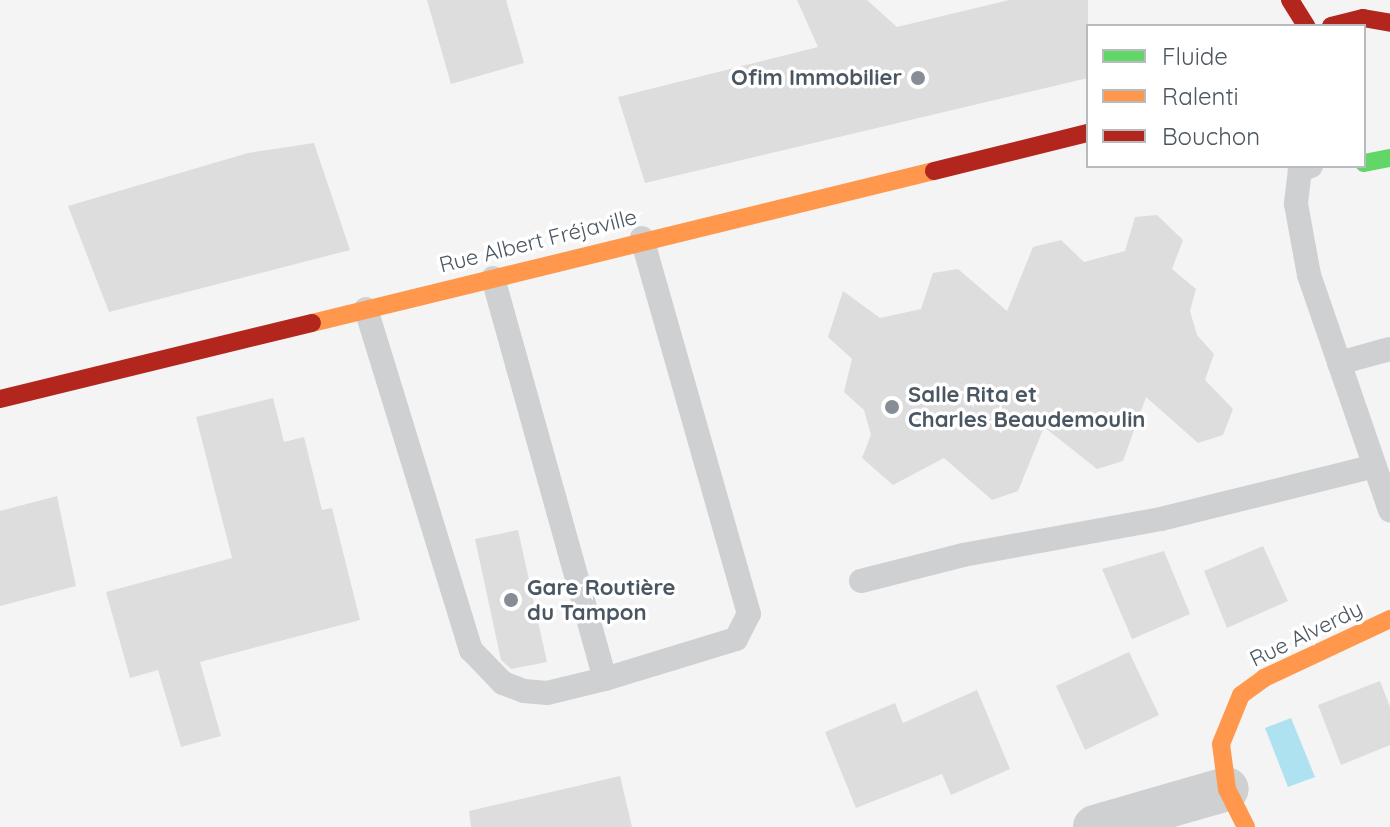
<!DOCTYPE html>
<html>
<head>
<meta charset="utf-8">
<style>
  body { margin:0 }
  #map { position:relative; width:1390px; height:827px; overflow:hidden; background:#f4f4f4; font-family:Quicksand,sans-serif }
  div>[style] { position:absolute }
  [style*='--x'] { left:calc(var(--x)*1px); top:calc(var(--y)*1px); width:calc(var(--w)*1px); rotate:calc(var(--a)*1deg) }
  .water>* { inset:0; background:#aee2f0 }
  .building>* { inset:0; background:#ddddde }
  .lane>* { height:24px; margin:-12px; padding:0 12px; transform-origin:12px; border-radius:12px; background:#ced0d2 }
  .street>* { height:44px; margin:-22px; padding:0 22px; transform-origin:22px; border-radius:22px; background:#ced0d2 }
  .fast>* { height:18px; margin:-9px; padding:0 9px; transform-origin:9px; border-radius:9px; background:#63d668 }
  .slow>* { height:18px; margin:-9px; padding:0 9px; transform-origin:9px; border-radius:9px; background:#ff974d }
  .jam>* { height:18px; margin:-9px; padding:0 9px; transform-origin:9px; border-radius:9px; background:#b3261e }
  .dots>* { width:22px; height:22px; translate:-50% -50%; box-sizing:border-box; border:4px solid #fff; border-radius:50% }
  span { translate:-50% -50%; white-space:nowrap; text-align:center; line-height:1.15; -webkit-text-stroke:7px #fff; paint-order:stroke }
  .poi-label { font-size:22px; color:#4a5661; font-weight:700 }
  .right { translate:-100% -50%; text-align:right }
  .left { translate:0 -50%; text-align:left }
  .street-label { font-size:22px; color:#4a5661 }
  .legend { position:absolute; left:1086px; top:24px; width:280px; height:144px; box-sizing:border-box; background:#fff; border:2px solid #b7bbc0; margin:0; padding:10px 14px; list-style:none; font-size:24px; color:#4a5661 }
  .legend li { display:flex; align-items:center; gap:16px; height:40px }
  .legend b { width:40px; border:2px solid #b7bbc0 }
</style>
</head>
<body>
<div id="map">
  <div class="water">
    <i style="clip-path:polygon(1291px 718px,1315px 777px,1288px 787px,1265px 728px)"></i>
  </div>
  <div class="building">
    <i style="clip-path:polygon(427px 0,506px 0,524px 63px,451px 84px)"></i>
    <i style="clip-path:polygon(797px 0,867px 0,897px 27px,1009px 0,1088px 0,1088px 78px,645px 183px,618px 97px,818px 47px)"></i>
    <i style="clip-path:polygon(314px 143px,350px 250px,109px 312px,68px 206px,248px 153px)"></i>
    <i style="clip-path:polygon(1157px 215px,1183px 240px,1172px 269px,1196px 289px,1190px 311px,1197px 335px,1214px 354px,1205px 380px,1233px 409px,1223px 435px,1198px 443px,1146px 397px,1123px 461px,1097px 469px,1044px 427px,1018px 491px,992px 500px,944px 458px,893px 485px,862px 458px,871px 435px,864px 410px,844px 392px,852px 359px,828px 337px,843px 291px,880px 318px,921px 309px,933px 273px,958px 269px,1007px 311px,1033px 247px,1061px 240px,1084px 262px,1125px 251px,1135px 217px)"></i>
    <i style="clip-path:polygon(273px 398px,284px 442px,304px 437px,322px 510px,332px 508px,360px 620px,200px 662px,221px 736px,181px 747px,158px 670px,130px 678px,106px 592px,232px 558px,196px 417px)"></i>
    <i style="clip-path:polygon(57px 496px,76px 586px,0 606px,0 511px)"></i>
    <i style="clip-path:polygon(518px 530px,547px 662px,511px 669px,501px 660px,475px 539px)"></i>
    <i style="clip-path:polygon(1263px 546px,1288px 601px,1227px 628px,1204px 571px)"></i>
    <i style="clip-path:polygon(1164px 551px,1190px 614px,1132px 639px,1102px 569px)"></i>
    <i style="clip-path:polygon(1129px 652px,1159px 715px,1085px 750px,1056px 686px)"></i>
    <i style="clip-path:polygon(1380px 681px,1390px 707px,1390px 745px,1341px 765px,1318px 705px)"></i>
    <i style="clip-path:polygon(977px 690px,1010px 769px,951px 795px,942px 774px,856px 808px,825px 732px,895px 703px,903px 723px)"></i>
    <i style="clip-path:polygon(620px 776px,632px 827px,471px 827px,469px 811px)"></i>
  </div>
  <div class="lane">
    <i style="--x:1311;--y:166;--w:12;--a:160"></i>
    <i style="--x:1300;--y:170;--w:34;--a:97"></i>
    <i style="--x:1296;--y:204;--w:72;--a:79.6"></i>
    <i style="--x:1309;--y:275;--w:249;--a:71"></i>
    <i style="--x:493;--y:278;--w:416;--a:74.4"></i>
    <i style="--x:366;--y:309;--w:357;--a:72.9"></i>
    <i style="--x:471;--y:650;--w:46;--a:45.9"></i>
    <i style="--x:503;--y:683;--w:22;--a:21"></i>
    <i style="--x:524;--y:691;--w:23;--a:5"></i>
    <i style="--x:547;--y:693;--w:60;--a:-13.6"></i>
    <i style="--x:605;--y:679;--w:137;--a:-17"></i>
    <i style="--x:736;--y:639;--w:28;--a:-63"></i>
    <i style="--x:749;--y:614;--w:391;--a:-105.9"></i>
    <i style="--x:1339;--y:363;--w:53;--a:-15.4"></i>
    <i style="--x:861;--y:581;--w:105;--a:-14.3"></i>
    <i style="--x:963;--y:555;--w:201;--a:-10.3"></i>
    <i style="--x:1161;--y:519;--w:220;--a:-13.9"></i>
  </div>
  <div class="street">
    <i style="--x:1095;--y:827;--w:137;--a:-16.1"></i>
  </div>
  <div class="fast">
    <i style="--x:1364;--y:163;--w:26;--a:-11"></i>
  </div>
  <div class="slow">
    <i style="--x:312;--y:323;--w:640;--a:-13.73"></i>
    <i style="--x:1246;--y:827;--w:42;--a:-116.6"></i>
    <i style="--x:1227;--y:789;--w:45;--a:-97.6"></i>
    <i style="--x:1221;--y:744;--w:53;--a:-67.8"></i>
    <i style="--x:1241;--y:695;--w:29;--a:-36"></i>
    <i style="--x:1264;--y:678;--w:139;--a:-25.1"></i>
  </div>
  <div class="jam">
    <i style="--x:1290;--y:0;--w:31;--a:58"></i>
    <i style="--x:1331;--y:26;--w:33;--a:-14"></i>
    <i style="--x:1363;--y:18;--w:27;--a:10"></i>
    <i style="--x:934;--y:171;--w:159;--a:-13.9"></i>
    <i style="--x:0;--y:399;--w:321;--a:-13.7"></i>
  </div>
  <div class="dots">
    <i style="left:918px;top:78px;background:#868d94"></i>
    <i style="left:892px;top:407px;background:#868d94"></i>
    <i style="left:511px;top:600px;background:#868d94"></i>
  </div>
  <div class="poi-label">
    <span class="right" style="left:902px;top:78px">Ofim Immobilier</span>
    <span class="left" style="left:908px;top:407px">Salle Rita et<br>Charles Beaudemoulin</span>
    <span class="left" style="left:527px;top:600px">Gare Routière<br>du Tampon</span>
  </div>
  <div class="street-label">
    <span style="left:538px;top:241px;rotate:-14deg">Rue Albert Fréjaville</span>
    <span style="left:1306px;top:634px;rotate:-26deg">Rue Alverdy</span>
  </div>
  <ul class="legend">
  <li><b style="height:10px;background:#63d668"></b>Fluide</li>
  <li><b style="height:10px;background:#ff974d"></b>Ralenti</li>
  <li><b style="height:10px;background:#b3261e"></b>Bouchon</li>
  </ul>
</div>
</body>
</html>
